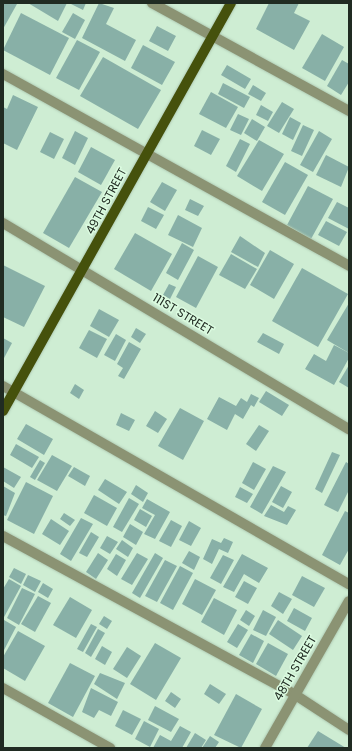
<!DOCTYPE html>
<html>
<head>
<meta charset="utf-8">
<style>
  body { margin:0 }
  #map { position:relative; width:352px; height:751px; overflow:hidden; background:#ceedd3; font-family:Poppins,sans-serif }
  div>[style] { position:absolute }
  [style*='--x'] { left:calc(var(--x)*1px); top:calc(var(--y)*1px); width:calc(var(--w)*1px); rotate:calc(var(--a)*1deg) }
  .building>* { inset:0; background:#88b0a7 }
  .roads { filter:drop-shadow(0 0 1px #afcab3) drop-shadow(0 0 1px #afcab3) }
  .minor>* { height:10px; margin:-5px; padding:0 5px; transform-origin:5px; border-radius:5px; background:#8b9373 }
  .major>* { height:10px; margin:-5px; padding:0 5px; transform-origin:5px; border-radius:5px; background:#45510c }
  span { translate:-50% -50%; white-space:nowrap; text-align:center; line-height:1.15; -webkit-text-stroke:3px #dbfbe0; paint-order:stroke }
  .street-label { font-size:12px; color:#202b22 }
  .frame { position:absolute; inset:0; border:4px solid #202b22; pointer-events:none }
</style>
</head>
<body>
<div id="map">
  <div class="building">
    <i style="clip-path:polygon(3px 3px,17px 4px,3px 29px)"></i>
    <i style="clip-path:polygon(28px 3px,67px 3px,58px 21px)"></i>
    <i style="clip-path:polygon(69px 3px,86px 3px,83px 10px)"></i>
    <i style="clip-path:polygon(99px 3px,114px 8px,106px 24px,136px 40px,125px 61px,82px 38px)"></i>
    <i style="clip-path:polygon(269px 3px,299px 3px,294px 13px,310px 21px,294px 50px,256px 29px)"></i>
    <i style="clip-path:polygon(21px 13px,69px 38px,50px 75px,3px 50px)"></i>
    <i style="clip-path:polygon(73px 13px,85px 20px,75px 39px,62px 32px)"></i>
    <i style="clip-path:polygon(157px 26px,176px 36px,168px 51px,149px 41px)"></i>
    <i style="clip-path:polygon(322px 34px,344px 47px,325px 81px,302px 68px)"></i>
    <i style="clip-path:polygon(77px 40px,100px 52px,79px 90px,56px 78px)"></i>
    <i style="clip-path:polygon(143px 45px,175px 62px,162px 85px,131px 68px)"></i>
    <i style="clip-path:polygon(103px 57px,161px 90px,138px 129px,80px 96px)"></i>
    <i style="clip-path:polygon(342px 60px,349px 64px,349px 82px,341px 95px,327px 86px)"></i>
    <i style="clip-path:polygon(227px 65px,251px 79px,245px 89px,221px 75px)"></i>
    <i style="clip-path:polygon(223px 83px,250px 97px,244px 108px,218px 94px)"></i>
    <i style="clip-path:polygon(253px 85px,266px 93px,261px 101px,248px 94px)"></i>
    <i style="clip-path:polygon(211px 92px,238px 107px,226px 128px,199px 114px)"></i>
    <i style="clip-path:polygon(13px 95px,38px 107px,17px 150px,3px 143px,3px 107px,7px 109px)"></i>
    <i style="clip-path:polygon(282px 102px,294px 109px,279px 133px,267px 126px)"></i>
    <i style="clip-path:polygon(261px 105px,273px 112px,268px 121px,256px 115px)"></i>
    <i style="clip-path:polygon(238px 114px,249px 119px,241px 135px,230px 130px)"></i>
    <i style="clip-path:polygon(290px 117px,301px 123px,293px 140px,282px 134px)"></i>
    <i style="clip-path:polygon(252px 119px,265px 127px,257px 141px,244px 133px)"></i>
    <i style="clip-path:polygon(303px 125px,314px 130px,302px 156px,291px 151px)"></i>
    <i style="clip-path:polygon(202px 130px,220px 139px,211px 155px,194px 146px)"></i>
    <i style="clip-path:polygon(75px 131px,88px 138px,75px 165px,62px 158px)"></i>
    <i style="clip-path:polygon(319px 131px,332px 139px,313px 172px,300px 165px)"></i>
    <i style="clip-path:polygon(50px 132px,64px 139px,54px 159px,40px 152px)"></i>
    <i style="clip-path:polygon(240px 139px,250px 144px,236px 172px,226px 166px)"></i>
    <i style="clip-path:polygon(259px 140px,284px 154px,262px 191px,237px 176px)"></i>
    <i style="clip-path:polygon(91px 147px,115px 160px,101px 185px,78px 172px)"></i>
    <i style="clip-path:polygon(326px 155px,349px 167px,341px 187px,316px 175px)"></i>
    <i style="clip-path:polygon(285px 162px,308px 175px,285px 215px,262px 202px)"></i>
    <i style="clip-path:polygon(75px 177px,102px 192px,69px 248px,43px 233px)"></i>
    <i style="clip-path:polygon(162px 182px,177px 190px,165px 211px,150px 202px)"></i>
    <i style="clip-path:polygon(308px 186px,333px 199px,311px 239px,287px 225px)"></i>
    <i style="clip-path:polygon(190px 199px,204px 206px,198px 216px,185px 210px)"></i>
    <i style="clip-path:polygon(337px 202px,349px 208px,349px 229px,328px 218px)"></i>
    <i style="clip-path:polygon(148px 207px,164px 215px,156px 229px,141px 221px)"></i>
    <i style="clip-path:polygon(178px 215px,202px 228px,193px 247px,168px 235px)"></i>
    <i style="clip-path:polygon(326px 221px,347px 232px,339px 246px,318px 235px)"></i>
    <i style="clip-path:polygon(135px 233px,172px 254px,151px 291px,114px 269px)"></i>
    <i style="clip-path:polygon(240px 236px,265px 253px,258px 267px,231px 252px)"></i>
    <i style="clip-path:polygon(182px 243px,194px 250px,178px 280px,166px 273px)"></i>
    <i style="clip-path:polygon(270px 250px,294px 264px,274px 299px,250px 285px)"></i>
    <i style="clip-path:polygon(231px 254px,257px 269px,245px 289px,219px 275px)"></i>
    <i style="clip-path:polygon(198px 256px,218px 267px,196px 308px,176px 297px)"></i>
    <i style="clip-path:polygon(3px 265px,45px 286px,24px 327px,3px 317px)"></i>
    <i style="clip-path:polygon(302px 268px,348px 294px,318px 347px,272px 321px)"></i>
    <i style="clip-path:polygon(169px 284px,176px 287px,170px 299px,163px 295px)"></i>
    <i style="clip-path:polygon(349px 303px,349px 353px,327px 340px)"></i>
    <i style="clip-path:polygon(99px 309px,119px 320px,109px 337px,90px 326px)"></i>
    <i style="clip-path:polygon(136px 328px,146px 334px,140px 343px,131px 337px)"></i>
    <i style="clip-path:polygon(89px 330px,107px 339px,97px 358px,79px 348px)"></i>
    <i style="clip-path:polygon(263px 333px,284px 344px,279px 354px,257px 342px)"></i>
    <i style="clip-path:polygon(116px 334px,126px 340px,115px 361px,104px 355px)"></i>
    <i style="clip-path:polygon(3px 338px,12px 343px,3px 360px)"></i>
    <i style="clip-path:polygon(129px 342px,141px 349px,124px 379px,118px 376px,123px 368px,117px 364px)"></i>
    <i style="clip-path:polygon(334px 345px,349px 353px,349px 358px,334px 385px,305px 369px,314px 354px,326px 361px)"></i>
    <i style="clip-path:polygon(349px 365px,349px 388px,339px 382px)"></i>
    <i style="clip-path:polygon(75px 384px,84px 390px,79px 399px,70px 393px)"></i>
    <i style="clip-path:polygon(266px 391px,289px 405px,282px 416px,259px 402px)"></i>
    <i style="clip-path:polygon(251px 394px,259px 398px,254px 407px,251px 405px,243px 419px,235px 414px,227px 430px,207px 419px,219px 397px,236px 406px,241px 398px,247px 402px)"></i>
    <i style="clip-path:polygon(180px 408px,204px 421px,183px 460px,158px 446px)"></i>
    <i style="clip-path:polygon(155px 411px,167px 419px,158px 433px,146px 426px)"></i>
    <i style="clip-path:polygon(121px 413px,135px 420px,129px 431px,116px 425px)"></i>
    <i style="clip-path:polygon(26px 424px,53px 439px,44px 455px,17px 439px)"></i>
    <i style="clip-path:polygon(259px 425px,269px 431px,256px 451px,246px 444px)"></i>
    <i style="clip-path:polygon(16px 444px,39px 457px,32px 468px,10px 455px)"></i>
    <i style="clip-path:polygon(332px 452px,340px 455px,322px 493px,315px 489px)"></i>
    <i style="clip-path:polygon(52px 455px,72px 466px,57px 491px,37px 480px)"></i>
    <i style="clip-path:polygon(40px 460px,45px 463px,35px 480px,30px 477px)"></i>
    <i style="clip-path:polygon(253px 462px,266px 469px,254px 490px,242px 483px)"></i>
    <i style="clip-path:polygon(346px 462px,349px 464px,349px 490px,338px 512px,324px 505px)"></i>
    <i style="clip-path:polygon(273px 466px,286px 472px,262px 514px,250px 507px)"></i>
    <i style="clip-path:polygon(3px 467px,21px 477px,14px 488px,3px 481px)"></i>
    <i style="clip-path:polygon(74px 467px,90px 476px,85px 486px,68px 476px)"></i>
    <i style="clip-path:polygon(105px 479px,127px 492px,119px 504px,98px 490px)"></i>
    <i style="clip-path:polygon(26px 482px,53px 496px,34px 534px,7px 520px)"></i>
    <i style="clip-path:polygon(136px 485px,148px 493px,143px 502px,131px 494px)"></i>
    <i style="clip-path:polygon(3px 486px,15px 493px,6px 516px,3px 515px)"></i>
    <i style="clip-path:polygon(281px 486px,292px 492px,283px 508px,272px 502px)"></i>
    <i style="clip-path:polygon(240px 487px,253px 494px,247px 503px,235px 497px)"></i>
    <i style="clip-path:polygon(94px 495px,117px 508px,107px 526px,84px 513px)"></i>
    <i style="clip-path:polygon(129px 498px,139px 504px,122px 532px,113px 527px)"></i>
    <i style="clip-path:polygon(147px 499px,170px 512px,155px 539px,144px 534px,155px 515px,142px 508px)"></i>
    <i style="clip-path:polygon(271px 505px,284px 512px,288px 506px,296px 510px,287px 525px,264px 516px)"></i>
    <i style="clip-path:polygon(140px 509px,152px 516px,146px 527px,134px 520px)"></i>
    <i style="clip-path:polygon(345px 511px,349px 513px,349px 549px,340px 565px,322px 555px)"></i>
    <i style="clip-path:polygon(64px 513px,75px 520px,70px 526px,60px 519px)"></i>
    <i style="clip-path:polygon(81px 518px,93px 524px,71px 561px,60px 554px)"></i>
    <i style="clip-path:polygon(51px 519px,69px 531px,60px 545px,42px 534px)"></i>
    <i style="clip-path:polygon(171px 520px,182px 526px,171px 547px,159px 541px)"></i>
    <i style="clip-path:polygon(189px 521px,201px 528px,191px 546px,179px 540px)"></i>
    <i style="clip-path:polygon(130px 524px,143px 532px,136px 545px,123px 537px)"></i>
    <i style="clip-path:polygon(91px 532px,99px 537px,87px 557px,79px 553px)"></i>
    <i style="clip-path:polygon(107px 536px,118px 542px,110px 554px,100px 548px)"></i>
    <i style="clip-path:polygon(224px 538px,233px 542px,228px 553px,219px 549px,212px 564px,203px 559px,212px 539px,221px 543px)"></i>
    <i style="clip-path:polygon(122px 540px,133px 548px,128px 557px,116px 549px)"></i>
    <i style="clip-path:polygon(189px 551px,200px 557px,194px 570px,182px 563px)"></i>
    <i style="clip-path:polygon(98px 553px,108px 560px,96px 579px,86px 572px)"></i>
    <i style="clip-path:polygon(137px 553px,148px 559px,132px 585px,121px 579px)"></i>
    <i style="clip-path:polygon(155px 553px,163px 558px,140px 598px,132px 593px)"></i>
    <i style="clip-path:polygon(116px 554px,126px 560px,117px 576px,107px 569px)"></i>
    <i style="clip-path:polygon(242px 554px,268px 568px,259px 583px,244px 574px,234px 592px,223px 587px)"></i>
    <i style="clip-path:polygon(223px 555px,234px 560px,221px 584px,210px 578px)"></i>
    <i style="clip-path:polygon(165px 560px,177px 566px,157px 602px,145px 596px)"></i>
    <i style="clip-path:polygon(180px 566px,193px 573px,173px 610px,160px 603px)"></i>
    <i style="clip-path:polygon(14px 568px,26px 574px,21px 584px,9px 577px)"></i>
    <i style="clip-path:polygon(28px 575px,41px 581px,35px 592px,23px 585px)"></i>
    <i style="clip-path:polygon(302px 576px,325px 588px,314px 607px,292px 595px)"></i>
    <i style="clip-path:polygon(9px 579px,21px 586px,3px 619px,3px 589px)"></i>
    <i style="clip-path:polygon(195px 579px,216px 590px,202px 615px,182px 604px)"></i>
    <i style="clip-path:polygon(244px 581px,257px 588px,248px 604px,235px 597px)"></i>
    <i style="clip-path:polygon(43px 583px,53px 589px,48px 598px,38px 592px)"></i>
    <i style="clip-path:polygon(22px 588px,35px 594px,19px 625px,7px 618px)"></i>
    <i style="clip-path:polygon(279px 592px,292px 599px,283px 614px,271px 606px)"></i>
    <i style="clip-path:polygon(38px 596px,51px 603px,35px 632px,21px 624px)"></i>
    <i style="clip-path:polygon(70px 597px,92px 610px,76px 638px,53px 625px)"></i>
    <i style="clip-path:polygon(214px 598px,237px 610px,224px 635px,201px 622px)"></i>
    <i style="clip-path:polygon(294px 608px,312px 618px,305px 631px,287px 621px)"></i>
    <i style="clip-path:polygon(246px 610px,255px 616px,249px 626px,240px 620px)"></i>
    <i style="clip-path:polygon(263px 610px,276px 617px,266px 636px,253px 630px)"></i>
    <i style="clip-path:polygon(104px 616px,112px 621px,107px 629px,99px 624px)"></i>
    <i style="clip-path:polygon(4px 620px,16px 627px,3px 652px,3px 622px)"></i>
    <i style="clip-path:polygon(278px 620px,302px 636px,293px 650px,269px 634px)"></i>
    <i style="clip-path:polygon(91px 624px,97px 627px,83px 652px,77px 649px)"></i>
    <i style="clip-path:polygon(238px 624px,248px 630px,237px 648px,227px 642px)"></i>
    <i style="clip-path:polygon(98px 629px,105px 633px,91px 657px,85px 653px)"></i>
    <i style="clip-path:polygon(18px 631px,45px 646px,25px 681px,3px 668px,3px 657px)"></i>
    <i style="clip-path:polygon(251px 634px,264px 641px,253px 663px,239px 655px)"></i>
    <i style="clip-path:polygon(155px 643px,181px 658px,156px 700px,130px 684px)"></i>
    <i style="clip-path:polygon(268px 643px,288px 654px,276px 676px,256px 664px)"></i>
    <i style="clip-path:polygon(102px 646px,112px 652px,105px 665px,95px 659px)"></i>
    <i style="clip-path:polygon(127px 647px,141px 656px,127px 678px,113px 669px)"></i>
    <i style="clip-path:polygon(70px 663px,95px 676px,73px 717px,48px 703px)"></i>
    <i style="clip-path:polygon(100px 673px,125px 683px,117px 699px,94px 684px)"></i>
    <i style="clip-path:polygon(210px 684px,226px 694px,219px 704px,204px 694px)"></i>
    <i style="clip-path:polygon(91px 688px,118px 702px,111px 716px,99px 710px,94px 718px,82px 712px)"></i>
    <i style="clip-path:polygon(171px 692px,181px 699px,175px 708px,165px 701px)"></i>
    <i style="clip-path:polygon(236px 694px,262px 709px,241px 748px,214px 735px)"></i>
    <i style="clip-path:polygon(155px 706px,179px 719px,171px 732px,148px 720px)"></i>
    <i style="clip-path:polygon(123px 710px,141px 719px,132px 735px,115px 726px)"></i>
    <i style="clip-path:polygon(144px 721px,159px 729px,150px 747px,135px 739px)"></i>
    <i style="clip-path:polygon(180px 726px,191px 732px,182px 748px,153px 748px,160px 735px,171px 741px)"></i>
    <i style="clip-path:polygon(318px 731px,346px 748px,307px 748px)"></i>
    <i style="clip-path:polygon(195px 733px,206px 740px,201px 748px,186px 748px)"></i>
    <i style="clip-path:polygon(210px 736px,219px 742px,215px 748px,202px 748px)"></i>
  </div>
  <div class="roads">
    <div class="minor">
      <i style="--x:152;--y:3;--w:225;--a:28.7"></i>
      <i style="--x:3;--y:74;--w:396;--a:29"></i>
      <i style="--x:3;--y:223;--w:403;--a:30.8"></i>
      <i style="--x:3;--y:386;--w:399;--a:29.8"></i>
      <i style="--x:3;--y:536;--w:331;--a:28.5"></i>
      <i style="--x:294;--y:694;--w:66;--a:33.2"></i>
      <i style="--x:3;--y:688;--w:123;--a:29.3"></i>
      <i style="--x:265;--y:748;--w:169;--a:-60.3"></i>
    </div>
    <div class="major">
      <i style="--x:3;--y:411;--w:467;--a:-60.8"></i>
    </div>
  </div>
  <div class="street-label">
    <span style="left:106px;top:201px;rotate:-62deg">49TH STREET</span>
    <span style="left:183px;top:314px;rotate:31deg">111ST STREET</span>
    <span style="left:295px;top:668px;rotate:-60deg">48TH STREET</span>
  </div>
  <div class="frame"></div>
</div>
</body>
</html>
